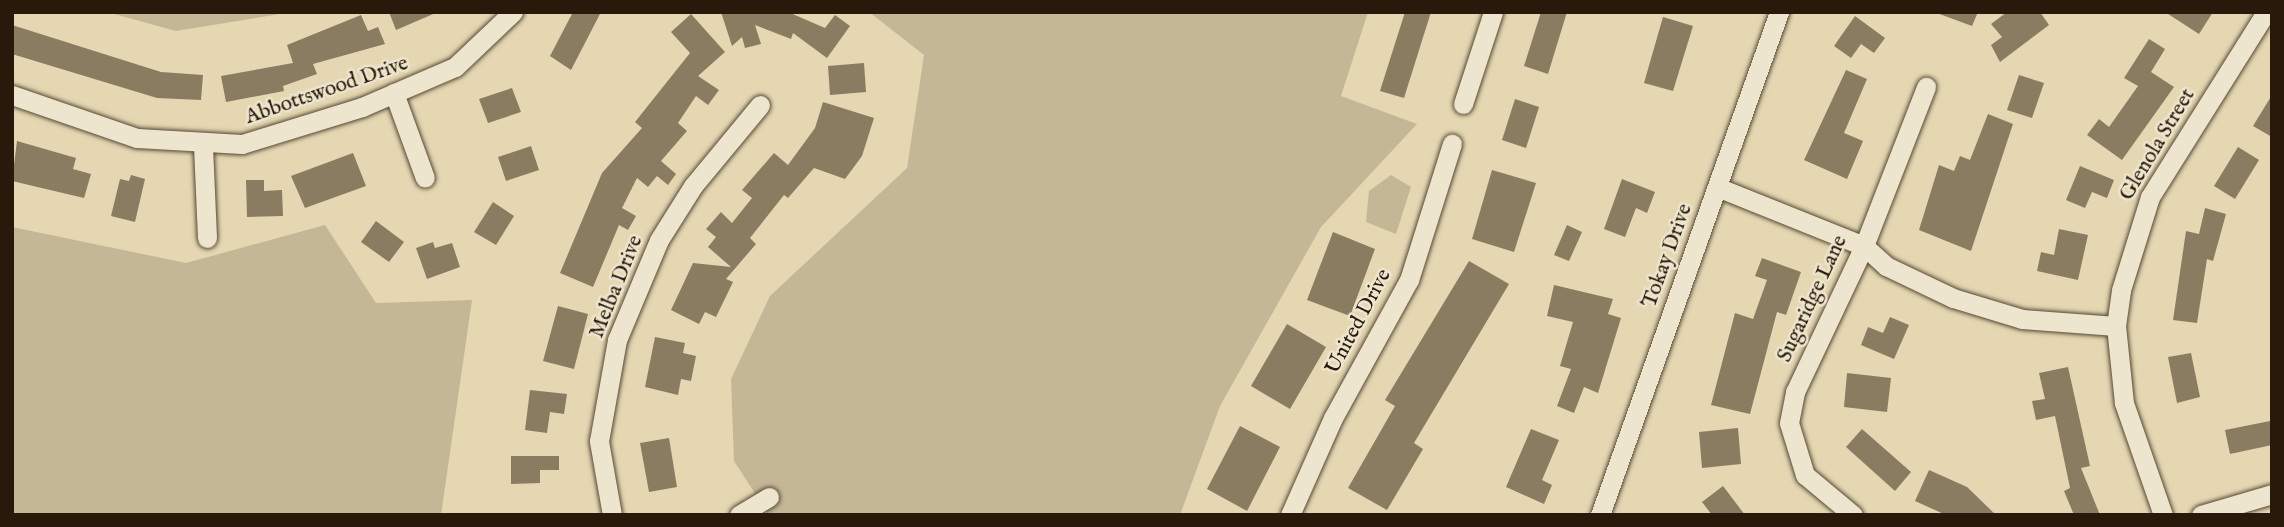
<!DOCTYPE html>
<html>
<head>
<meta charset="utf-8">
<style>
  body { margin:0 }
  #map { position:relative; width:2284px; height:527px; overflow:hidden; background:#e4d7b2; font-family:"IM FELL English",serif }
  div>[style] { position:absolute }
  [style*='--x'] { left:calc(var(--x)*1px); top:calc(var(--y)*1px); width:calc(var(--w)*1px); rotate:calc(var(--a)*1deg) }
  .green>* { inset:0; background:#c4b795 }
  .building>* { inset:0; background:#8a7c61 }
  .roads { filter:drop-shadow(0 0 2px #574834) drop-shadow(0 0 2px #574834) }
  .street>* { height:19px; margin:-9.5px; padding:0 9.5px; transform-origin:9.5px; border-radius:9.5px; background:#ede5cd }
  span { translate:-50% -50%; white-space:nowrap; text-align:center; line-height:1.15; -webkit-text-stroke:5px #ede5cd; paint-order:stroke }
  .street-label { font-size:21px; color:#28190a }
  .frame { position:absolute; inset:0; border:14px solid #28190a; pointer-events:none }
</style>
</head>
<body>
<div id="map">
  <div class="green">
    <i style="clip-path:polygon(107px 12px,292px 12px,176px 31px)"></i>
    <i style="clip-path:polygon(869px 12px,1368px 12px,1341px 96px,1417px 124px,1321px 227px,1220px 406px,1180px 515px,769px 515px,734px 461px,731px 379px,770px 296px,907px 168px,924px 55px)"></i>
    <i style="clip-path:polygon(1391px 175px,1411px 187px,1396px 234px,1366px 222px,1369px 191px)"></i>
    <i style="clip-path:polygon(325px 225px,376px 303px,472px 300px,441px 515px,12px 515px,12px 227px,186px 263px)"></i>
  </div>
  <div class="building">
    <i style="clip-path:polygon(389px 12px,438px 12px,396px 30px)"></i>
    <i style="clip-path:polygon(573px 12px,601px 12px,571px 70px,550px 56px)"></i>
    <i style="clip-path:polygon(721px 12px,788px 12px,825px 28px,835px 15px,850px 26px,827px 58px,793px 33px,791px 39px,755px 25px,761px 44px,745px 48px,742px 37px,732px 46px)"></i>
    <i style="clip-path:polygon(1405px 12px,1431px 12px,1404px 98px,1380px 91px)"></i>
    <i style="clip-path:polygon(1541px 12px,1567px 12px,1548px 74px,1524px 66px)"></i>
    <i style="clip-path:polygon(1934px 12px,1978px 12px,1972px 26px)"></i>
    <i style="clip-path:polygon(2007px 12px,2040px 12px,2049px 25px,2000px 62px,1991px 45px,2002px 37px,1991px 24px)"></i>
    <i style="clip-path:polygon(2165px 12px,2213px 12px,2199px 34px)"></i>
    <i style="clip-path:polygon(691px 14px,725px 52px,698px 76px,719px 90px,708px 105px,696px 96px,678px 123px,687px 131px,661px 161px,676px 174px,668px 185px,657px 176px,648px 187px,637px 178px,622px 208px,636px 216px,628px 230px,619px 225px,593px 287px,560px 273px,602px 173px,642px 128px,635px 122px,690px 53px,671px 32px)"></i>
    <i style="clip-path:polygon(361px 15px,368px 31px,378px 27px,385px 44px,313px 64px,317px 74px,283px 86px,284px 91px,226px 102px,221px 76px,293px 63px,287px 45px)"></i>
    <i style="clip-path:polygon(1855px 16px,1885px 38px,1874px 53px,1861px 44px,1851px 58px,1834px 46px)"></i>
    <i style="clip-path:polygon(1663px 17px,1693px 26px,1673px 91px,1644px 83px)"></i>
    <i style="clip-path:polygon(12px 25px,161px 72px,203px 75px,201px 100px,157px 98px,12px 54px)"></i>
    <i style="clip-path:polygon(2149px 39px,2165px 49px,2151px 72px,2174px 87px,2122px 160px,2087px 135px,2099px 119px,2109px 127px,2138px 86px,2124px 78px)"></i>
    <i style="clip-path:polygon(864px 63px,866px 92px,830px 95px,828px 66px)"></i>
    <i style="clip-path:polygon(1846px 70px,1867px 79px,1844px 133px,1863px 141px,1847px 179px,1804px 160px)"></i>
    <i style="clip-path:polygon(2019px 75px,2044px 83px,2032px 118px,2007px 110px)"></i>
    <i style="clip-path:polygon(512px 88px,521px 112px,488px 123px,479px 99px)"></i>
    <i style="clip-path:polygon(2272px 95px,2272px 137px,2253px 126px)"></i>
    <i style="clip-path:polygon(1515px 99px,1539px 107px,1526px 148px,1502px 140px)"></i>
    <i style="clip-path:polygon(823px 102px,874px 118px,862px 156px,845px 179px,814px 168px,788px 198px,784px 195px,750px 238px,756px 244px,726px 279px,733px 282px,716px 317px,705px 312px,699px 324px,671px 310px,693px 263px,731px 267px,708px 247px,716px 237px,706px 229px,721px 212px,732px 223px,752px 198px,742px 190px,774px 153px,788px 165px,815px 128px)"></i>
    <i style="clip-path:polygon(1988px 114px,2013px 124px,1971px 251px,1919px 230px,1939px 165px,1954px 171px,1960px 156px,1970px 160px)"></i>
    <i style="clip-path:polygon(17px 141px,76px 158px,73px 169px,91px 174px,84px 198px,12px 181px)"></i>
    <i style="clip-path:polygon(531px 146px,539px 170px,506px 181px,498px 157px)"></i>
    <i style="clip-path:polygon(2238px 147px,2259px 160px,2235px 199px,2214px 186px)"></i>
    <i style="clip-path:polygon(353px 153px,366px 186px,305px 208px,291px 176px)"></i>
    <i style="clip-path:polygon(2080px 166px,2114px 180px,2107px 198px,2092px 192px,2085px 208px,2066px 200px)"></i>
    <i style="clip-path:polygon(1492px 170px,1536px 183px,1514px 252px,1472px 239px)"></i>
    <i style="clip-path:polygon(131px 175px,145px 179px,135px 222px,111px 216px,120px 179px,129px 181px)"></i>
    <i style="clip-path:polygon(1622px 179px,1655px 192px,1647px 213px,1636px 208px,1625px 237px,1604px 229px)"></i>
    <i style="clip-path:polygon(246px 180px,264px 180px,264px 191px,282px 190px,283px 216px,247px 217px)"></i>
    <i style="clip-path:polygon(493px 202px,514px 216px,496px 245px,474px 232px)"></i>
    <i style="clip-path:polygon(2205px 208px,2226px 214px,2213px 261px,2207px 259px,2197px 323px,2173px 320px,2186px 231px,2199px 234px)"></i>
    <i style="clip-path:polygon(376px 221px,404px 242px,389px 262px,361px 242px)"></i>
    <i style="clip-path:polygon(1567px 225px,1582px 232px,1569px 261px,1554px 255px)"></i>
    <i style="clip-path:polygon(2059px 229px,2088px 235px,2078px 280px,2037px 271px,2041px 252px,2054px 255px)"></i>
    <i style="clip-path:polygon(1333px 232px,1375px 249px,1350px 316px,1307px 300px)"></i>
    <i style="clip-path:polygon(433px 242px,435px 248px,452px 243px,460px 267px,427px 279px,416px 248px)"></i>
    <i style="clip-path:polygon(1762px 258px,1801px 272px,1786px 315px,1777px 312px,1750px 414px,1711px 405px,1735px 313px,1753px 319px,1767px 280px,1755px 276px)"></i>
    <i style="clip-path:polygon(1469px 261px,1509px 284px,1414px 443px,1423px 449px,1387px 510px,1348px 488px,1395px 406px,1385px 400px)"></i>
    <i style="clip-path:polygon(1554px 285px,1613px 299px,1608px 314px,1621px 318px,1598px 393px,1584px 387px,1574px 413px,1557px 406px,1571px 369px,1560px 366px,1573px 322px,1547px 316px)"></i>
    <i style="clip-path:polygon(558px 306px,588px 314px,574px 369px,543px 361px)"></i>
    <i style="clip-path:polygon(1890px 317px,1909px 325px,1894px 359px,1861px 345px,1868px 327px,1883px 333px)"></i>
    <i style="clip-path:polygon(1287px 324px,1326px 347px,1290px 409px,1251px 386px)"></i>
    <i style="clip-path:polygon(655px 337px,685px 343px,683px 353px,696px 356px,691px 381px,681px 379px,678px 395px,645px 387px)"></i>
    <i style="clip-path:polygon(2191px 353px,2200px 397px,2177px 403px,2168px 357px)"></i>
    <i style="clip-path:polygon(2068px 367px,2090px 466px,2081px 468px,2100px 515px,2074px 515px,2064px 491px,2070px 488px,2055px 416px,2036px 420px,2032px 401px,2045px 399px,2039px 373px)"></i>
    <i style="clip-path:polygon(1847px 373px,1891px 378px,1887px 412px,1844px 407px)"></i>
    <i style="clip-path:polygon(530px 390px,567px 394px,564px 414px,550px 412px,547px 433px,525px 430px)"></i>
    <i style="clip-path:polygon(2270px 421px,2272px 445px,2230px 454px,2225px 430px)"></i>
    <i style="clip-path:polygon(1240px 426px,1280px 447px,1247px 511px,1207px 489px)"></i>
    <i style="clip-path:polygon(1738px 428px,1741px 464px,1702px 468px,1699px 432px)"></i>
    <i style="clip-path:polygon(1531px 429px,1559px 440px,1542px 480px,1552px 485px,1544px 504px,1506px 487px)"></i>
    <i style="clip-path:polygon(1862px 429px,1911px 472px,1895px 491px,1846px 447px)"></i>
    <i style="clip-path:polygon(669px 438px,677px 487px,649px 492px,640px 443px)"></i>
    <i style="clip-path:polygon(511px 456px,559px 456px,559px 470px,540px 470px,540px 483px,511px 484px)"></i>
    <i style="clip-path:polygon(1929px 470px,1967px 487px,1996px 515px,1946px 515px,1915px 501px)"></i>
    <i style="clip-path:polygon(1723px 486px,1745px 515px,1712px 515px,1702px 502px)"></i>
  </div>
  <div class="roads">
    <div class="street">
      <i style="--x:394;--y:93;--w:90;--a:70"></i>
      <i style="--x:12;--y:95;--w:132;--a:19"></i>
      <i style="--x:137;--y:138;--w:105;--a:3.3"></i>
      <i style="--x:242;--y:144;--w:126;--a:-17.1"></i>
      <i style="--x:362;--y:107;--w:101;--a:-23.3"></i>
      <i style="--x:455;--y:67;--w:80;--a:-43.5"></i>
      <i style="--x:1463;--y:104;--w:97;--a:-71.9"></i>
      <i style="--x:203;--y:146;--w:92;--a:87.5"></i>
      <i style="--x:1717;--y:187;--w:158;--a:21.9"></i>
      <i style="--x:1864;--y:246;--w:30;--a:42"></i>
      <i style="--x:1886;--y:266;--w:74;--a:25.5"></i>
      <i style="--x:1953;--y:298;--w:72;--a:16.9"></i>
      <i style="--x:2022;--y:319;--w:94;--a:4.3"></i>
      <i style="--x:612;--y:515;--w:75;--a:-100"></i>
      <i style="--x:599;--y:441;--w:103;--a:-79.9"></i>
      <i style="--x:617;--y:340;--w:108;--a:-67.2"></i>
      <i style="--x:659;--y:240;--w:64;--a:-57.8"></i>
      <i style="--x:693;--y:186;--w:105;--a:-50.4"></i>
      <i style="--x:739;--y:515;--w:35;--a:-31"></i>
      <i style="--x:1290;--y:515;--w:106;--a:-66.1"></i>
      <i style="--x:1333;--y:418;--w:158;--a:-61.2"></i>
      <i style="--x:1409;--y:280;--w:143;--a:-72.5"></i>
      <i style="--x:1600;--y:515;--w:534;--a:-70.41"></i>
      <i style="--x:1853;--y:515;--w:62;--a:-140.2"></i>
      <i style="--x:1805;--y:475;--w:54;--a:-107.1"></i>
      <i style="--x:1789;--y:423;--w:32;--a:-79"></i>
      <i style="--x:1795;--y:392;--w:161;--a:-64.7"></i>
      <i style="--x:1864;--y:246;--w:171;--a:-68.7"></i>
      <i style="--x:2163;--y:515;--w:119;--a:-109.2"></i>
      <i style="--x:2124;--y:403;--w:77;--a:-95.9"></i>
      <i style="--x:2116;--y:326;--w:36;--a:-82"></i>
      <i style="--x:2121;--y:290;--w:97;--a:-72.7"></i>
      <i style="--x:2150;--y:197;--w:218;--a:-57.9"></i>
      <i style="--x:2201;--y:515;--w:74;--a:-16.5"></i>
    </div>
  </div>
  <div class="street-label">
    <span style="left:327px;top:91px;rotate:-19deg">Abbottswood Drive</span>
    <span style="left:2158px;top:145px;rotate:-59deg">Glenola Street</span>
    <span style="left:1668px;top:256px;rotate:-70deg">Tokay Drive</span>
    <span style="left:617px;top:287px;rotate:-68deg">Melba Drive</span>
    <span style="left:1813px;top:299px;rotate:-65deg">Sugaridge Lane</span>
    <span style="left:1359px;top:322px;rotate:-62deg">United Drive</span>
  </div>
  <div class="frame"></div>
</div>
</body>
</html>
